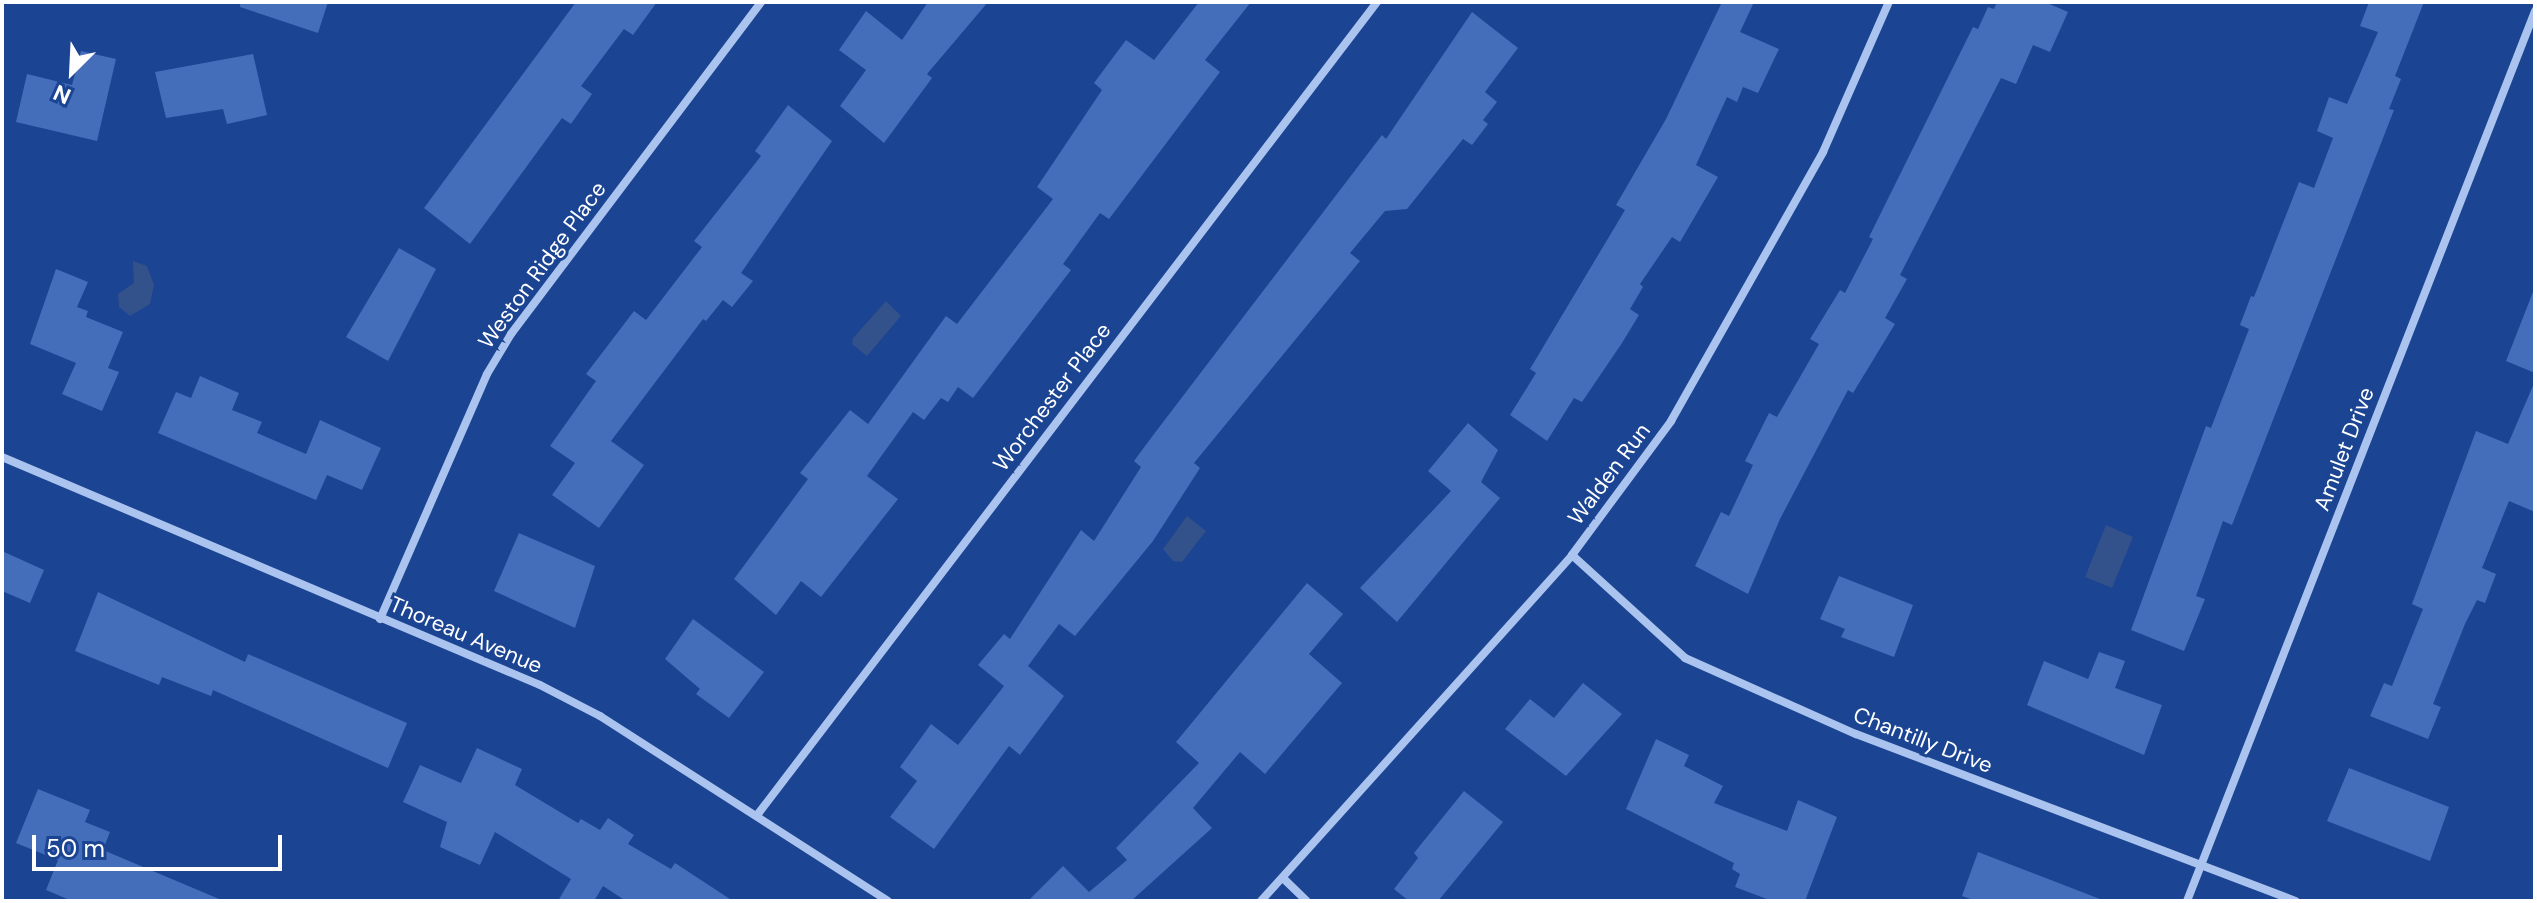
<!DOCTYPE html>
<html>
<head>
<meta charset="utf-8">
<style>
  body { margin:0 }
  #map { position:relative; width:2537px; height:903px; overflow:hidden; background:#1b4492; font-family:"DM Sans",sans-serif }
  div>[style] { position:absolute }
  [style*='--x'] { left:calc(var(--x)*1px); top:calc(var(--y)*1px); width:calc(var(--w)*1px); rotate:calc(var(--a)*1deg) }
  .water>* { inset:0; background:#33518b }
  .building>* { inset:0; background:#446eb9 }
  .street>* { height:8px; margin:-4px; padding:0 4px; transform-origin:4px; border-radius:4px; background:#abc4ef }
  span { translate:-50% -50%; white-space:nowrap; text-align:center; line-height:1.15; -webkit-text-stroke:6px #1b4492; paint-order:stroke }
  .street-label { font-size:22px; color:#fff }
  .frame { position:absolute; inset:0; border:4px solid #fff; pointer-events:none }
  .north { position:absolute; left:32px; top:32px; width:80px; height:80px; -webkit-text-stroke:6px #1b4492; paint-order:stroke; rotate:204deg; font-size:22px; font-weight:700; line-height:32px; text-align:center; color:#fff }
  .north::after { content:''; display:block; margin:auto; width:28px; height:36px; background:#fff; clip-path:polygon(50% 0,100% 100%,50% 72%,0 100%) }
  .scale { position:absolute; left:32px; top:835px; width:250px; height:36px; box-sizing:border-box; border:4px solid #fff; border-top:0; padding-left:10px; font-size:24px; line-height:28px; white-space:nowrap; color:#fff; -webkit-text-stroke:6px #1b4492; paint-order:stroke }
</style>
</head>
<body>
<div id="map">
  <div class="water">
    <i style="clip-path:polygon(133px 261px,147px 266px,154px 285px,150px 304px,130px 316px,119px 307px,118px 294px,134px 283px)"></i>
    <i style="clip-path:polygon(886px 301px,901px 316px,867px 356px,852px 344px,853px 338px)"></i>
    <i style="clip-path:polygon(1187px 516px,1206px 531px,1182px 562px,1173px 561px,1163px 549px)"></i>
    <i style="clip-path:polygon(2106px 525px,2133px 537px,2112px 588px,2085px 577px)"></i>
  </div>
  <div class="building">
    <i style="clip-path:polygon(240px 2px,328px 2px,318px 33px,240px 7px)"></i>
    <i style="clip-path:polygon(576px 2px,657px 2px,633px 35px,624px 29px,581px 86px,592px 94px,571px 124px,562px 118px,470px 244px,424px 208px)"></i>
    <i style="clip-path:polygon(928px 2px,988px 2px,927px 74px,932px 78px,884px 143px,840px 106px,866px 70px,839px 50px,866px 11px,902px 40px)"></i>
    <i style="clip-path:polygon(1199px 2px,1251px 2px,1205px 60px,1220px 72px,1109px 219px,1100px 213px,1063px 264px,1071px 270px,973px 398px,958px 387px,948px 402px,941px 398px,924px 420px,913px 412px,867px 476px,898px 499px,821px 597px,801px 581px,776px 615px,734px 579px,808px 479px,800px 473px,850px 410px,868px 424px,946px 316px,957px 324px,1053px 199px,1037px 187px,1102px 90px,1094px 83px,1126px 40px,1154px 60px)"></i>
    <i style="clip-path:polygon(1722px 2px,1754px 2px,1740px 32px,1779px 49px,1758px 93px,1743px 87px,1737px 102px,1727px 97px,1696px 165px,1718px 177px,1680px 242px,1672px 237px,1640px 284px,1643px 287px,1630px 309px,1639px 315px,1622px 343px,1582px 402px,1574px 398px,1547px 441px,1510px 415px,1536px 373px,1530px 369px,1625px 210px,1616px 205px,1666px 119px)"></i>
    <i style="clip-path:polygon(1997px 2px,2045px 2px,2068px 12px,2050px 52px,2033px 45px,2016px 84px,2001px 78px,1900px 275px,1907px 279px,1885px 318px,1895px 324px,1853px 393px,1848px 390px,1780px 519px,1748px 594px,1695px 566px,1721px 512px,1729px 516px,1753px 465px,1745px 461px,1769px 413px,1777px 417px,1819px 344px,1810px 339px,1840px 290px,1845px 293px,1873px 239px,1869px 237px,1973px 27px,1978px 29px,1988px 7px,1994px 9px)"></i>
    <i style="clip-path:polygon(2369px 2px,2424px 2px,2395px 76px,2401px 79px,2389px 109px,2394px 110px,2232px 525px,2223px 521px,2196px 596px,2205px 599px,2184px 651px,2131px 630px,2206px 426px,2211px 428px,2249px 329px,2240px 325px,2251px 296px,2254px 297px,2299px 182px,2314px 188px,2333px 138px,2317px 131px,2329px 97px,2347px 104px,2378px 32px,2360px 26px)"></i>
    <i style="clip-path:polygon(1472px 12px,1518px 48px,1485px 92px,1497px 102px,1483px 120px,1488px 124px,1472px 145px,1463px 139px,1407px 209px,1385px 211px,1350px 253px,1360px 261px,1194px 463px,1200px 468px,1153px 541px,1075px 636px,1059px 624px,1028px 666px,1064px 696px,1020px 755px,1009px 746px,934px 849px,890px 817px,917px 781px,900px 767px,931px 724px,958px 745px,1004px 686px,978px 665px,1004px 634px,1010px 639px,1081px 530px,1094px 541px,1141px 467px,1134px 461px,1154px 434px,1382px 135px,1386px 139px)"></i>
    <i style="clip-path:polygon(81px 51px,116px 59px,97px 141px,16px 122px,27px 74px,72px 85px)"></i>
    <i style="clip-path:polygon(253px 54px,267px 115px,227px 124px,223px 109px,166px 118px,155px 72px)"></i>
    <i style="clip-path:polygon(788px 105px,832px 141px,741px 273px,753px 281px,732px 307px,723px 300px,706px 321px,703px 319px,611px 441px,644px 465px,599px 528px,552px 495px,575px 463px,550px 446px,596px 381px,586px 374px,634px 311px,646px 320px,702px 247px,694px 241px,761px 156px,755px 151px)"></i>
    <i style="clip-path:polygon(399px 248px,436px 269px,388px 361px,346px 337px)"></i>
    <i style="clip-path:polygon(56px 269px,88px 282px,77px 307px,88px 311px,86px 317px,123px 332px,108px 368px,119px 372px,102px 411px,62px 394px,76px 363px,30px 344px)"></i>
    <i style="clip-path:polygon(2533px 292px,2535px 292px,2535px 373px,2506px 361px)"></i>
    <i style="clip-path:polygon(200px 376px,239px 393px,232px 410px,262px 422px,257px 433px,306px 454px,320px 420px,381px 448px,362px 490px,327px 475px,316px 500px,158px 433px,176px 392px,191px 398px)"></i>
    <i style="clip-path:polygon(2535px 381px,2535px 512px,2509px 501px,2482px 568px,2496px 574px,2485px 603px,2477px 600px,2465px 624px,2433px 704px,2441px 707px,2428px 739px,2370px 716px,2384px 683px,2392px 686px,2423px 609px,2412px 604px,2476px 431px,2508px 444px)"></i>
    <i style="clip-path:polygon(1468px 423px,1498px 450px,1481px 482px,1500px 498px,1397px 622px,1360px 588px,1451px 491px,1428px 471px)"></i>
    <i style="clip-path:polygon(519px 533px,595px 566px,575px 628px,494px 591px)"></i>
    <i style="clip-path:polygon(2px 551px,44px 570px,30px 603px,2px 591px)"></i>
    <i style="clip-path:polygon(1839px 576px,1913px 605px,1894px 657px,1841px 637px,1845px 629px,1820px 619px)"></i>
    <i style="clip-path:polygon(1307px 583px,1343px 614px,1309px 654px,1342px 683px,1265px 774px,1240px 752px,1193px 808px,1212px 828px,1131px 901px,1028px 901px,1063px 866px,1089px 892px,1127px 860px,1116px 848px,1199px 763px,1176px 742px)"></i>
    <i style="clip-path:polygon(98px 592px,245px 662px,248px 654px,407px 723px,388px 768px,213px 690px,211px 696px,162px 677px,159px 685px,75px 651px)"></i>
    <i style="clip-path:polygon(693px 619px,764px 672px,729px 718px,696px 694px,700px 689px,665px 659px)"></i>
    <i style="clip-path:polygon(2099px 652px,2125px 661px,2115px 688px,2162px 705px,2144px 755px,2027px 705px,2044px 661px,2088px 679px)"></i>
    <i style="clip-path:polygon(1583px 683px,1622px 714px,1566px 776px,1505px 729px,1530px 699px,1554px 718px)"></i>
    <i style="clip-path:polygon(1656px 739px,1689px 755px,1684px 766px,1723px 786px,1714px 803px,1787px 831px,1798px 800px,1837px 817px,1805px 901px,1772px 901px,1735px 887px,1740px 874px,1732px 869px,1734px 863px,1626px 809px)"></i>
    <i style="clip-path:polygon(477px 748px,522px 769px,515px 785px,578px 823px,581px 819px,600px 830px,608px 818px,634px 835px,628px 844px,671px 869px,675px 863px,733px 901px,626px 901px,603px 886px,594px 901px,558px 901px,571px 879px,495px 832px,480px 865px,440px 847px,447px 822px,403px 802px,420px 765px,461px 783px)"></i>
    <i style="clip-path:polygon(2349px 768px,2449px 807px,2430px 861px,2327px 821px)"></i>
    <i style="clip-path:polygon(38px 789px,90px 810px,85px 822px,110px 832px,103px 850px,224px 901px,72px 901px,46px 890px,58px 860px,16px 843px)"></i>
    <i style="clip-path:polygon(1464px 791px,1503px 822px,1438px 901px,1409px 901px,1394px 889px,1418px 858px,1414px 853px)"></i>
    <i style="clip-path:polygon(1978px 852px,2100px 899px,2099px 901px,1976px 901px,1962px 896px)"></i>
  </div>
  <div class="street">
    <i style="--x:2;--y:457;--w:584;--a:22.97"></i>
    <i style="--x:540;--y:685;--w:68;--a:27.3"></i>
    <i style="--x:600;--y:716;--w:342;--a:32.7"></i>
    <i style="--x:1572;--y:555;--w:153;--a:42.3"></i>
    <i style="--x:1685;--y:658;--w:187;--a:24"></i>
    <i style="--x:1856;--y:734;--w:470;--a:20.8"></i>
    <i style="--x:380;--y:619;--w:267;--a:-66.4"></i>
    <i style="--x:487;--y:374;--w:47;--a:-59"></i>
    <i style="--x:511;--y:334;--w:416;--a:-53"></i>
    <i style="--x:758;--y:814;--w:1021;--a:-52.68"></i>
    <i style="--x:1285;--y:880;--w:30;--a:44"></i>
    <i style="--x:1261;--y:901;--w:465;--a:-48"></i>
    <i style="--x:1572;--y:555;--w:167;--a:-53.5"></i>
    <i style="--x:1671;--y:421;--w:309;--a:-60.5"></i>
    <i style="--x:1823;--y:152;--w:164;--a:-66.3"></i>
    <i style="--x:2187;--y:901;--w:956;--a:-68.64"></i>
  </div>
  <div class="street-label">
    <span style="left:542px;top:265px;rotate:-54deg">Weston Ridge Place</span>
    <span style="left:1052px;top:397px;rotate:-53deg">Worchester Place</span>
    <span style="left:2344px;top:449px;rotate:-69deg">Amulet Drive</span>
    <span style="left:1609px;top:474px;rotate:-53deg">Walden Run</span>
    <span style="left:466px;top:635px;rotate:23deg">Thoreau Avenue</span>
    <span style="left:1923px;top:740px;rotate:21deg">Chantilly Drive</span>
  </div>
  <div class="frame"></div>
  <div class="north">N</div>
  <div class="scale">50 m</div>
</div>
</body>
</html>
